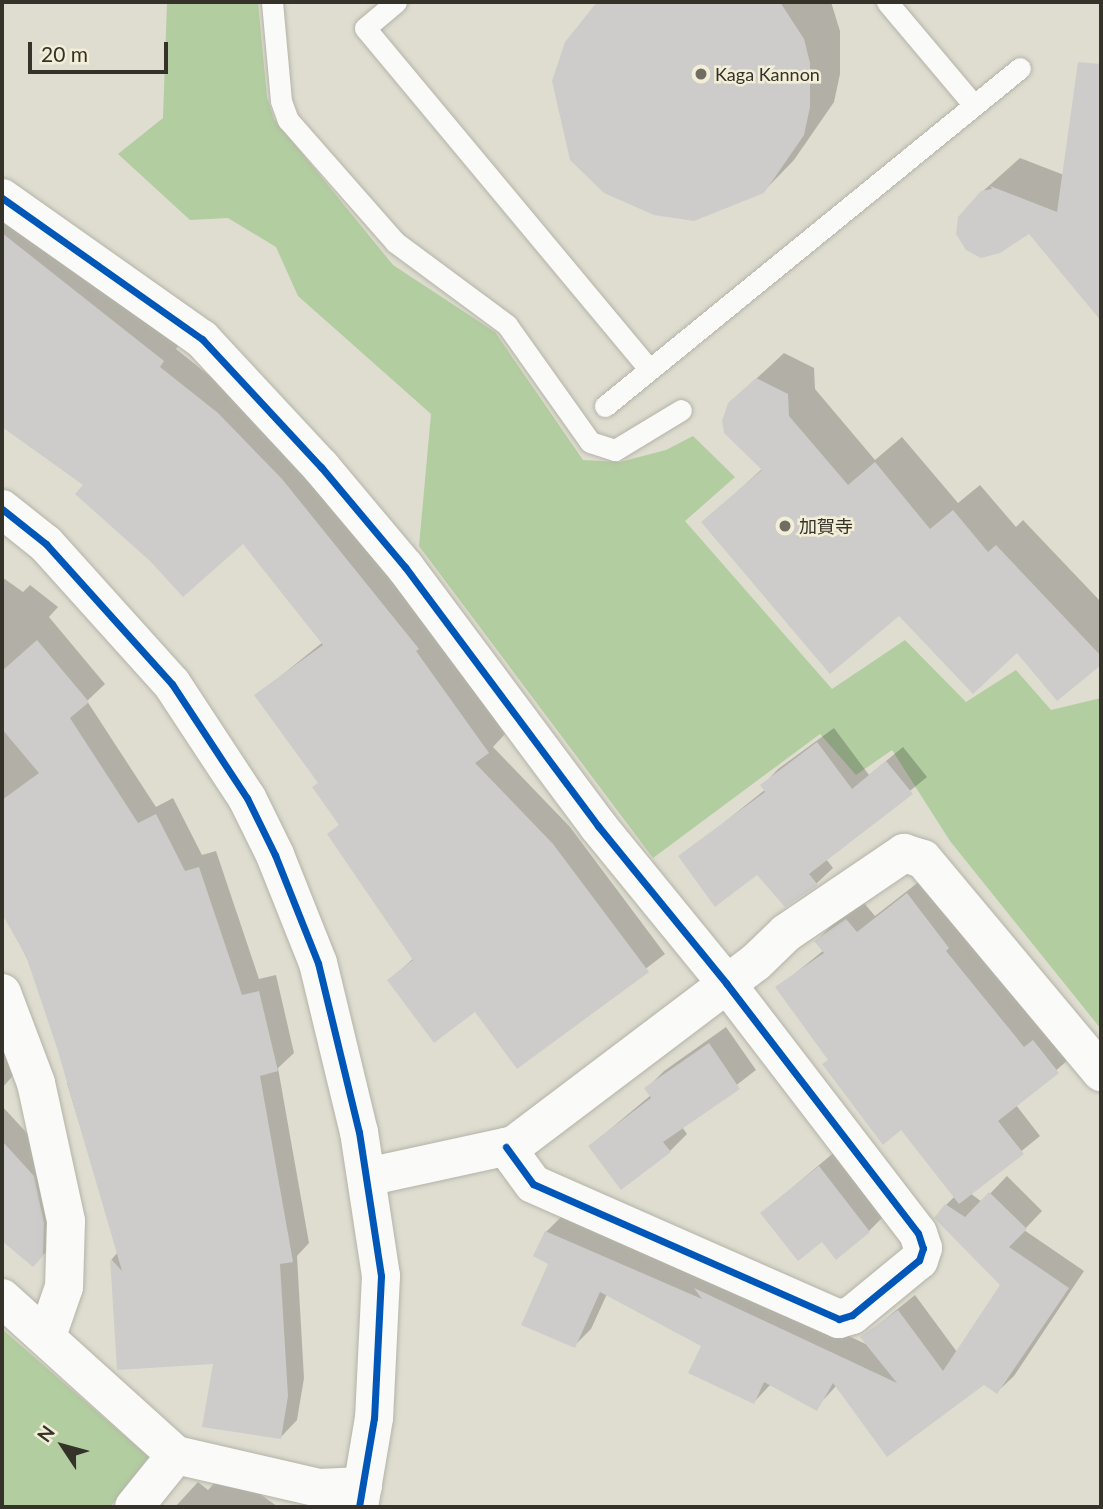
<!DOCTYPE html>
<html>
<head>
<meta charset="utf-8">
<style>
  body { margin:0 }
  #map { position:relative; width:1103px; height:1509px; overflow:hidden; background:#dfddd0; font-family:Lato,"Noto Sans JP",sans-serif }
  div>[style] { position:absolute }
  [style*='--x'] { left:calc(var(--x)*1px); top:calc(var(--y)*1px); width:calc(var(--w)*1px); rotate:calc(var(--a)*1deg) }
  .forest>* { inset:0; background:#b2cda0 }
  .shadow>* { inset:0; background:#0003 }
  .building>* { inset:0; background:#ceccca }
  .roads { filter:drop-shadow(0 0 2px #b5b3a8) drop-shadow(0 0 2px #b5b3a8) }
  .lane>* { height:21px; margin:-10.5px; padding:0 10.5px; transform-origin:10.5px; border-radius:10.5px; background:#fafaf8 }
  .street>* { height:38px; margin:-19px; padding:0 19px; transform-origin:19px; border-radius:19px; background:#fafaf8 }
  .secondary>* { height:38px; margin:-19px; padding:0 19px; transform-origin:19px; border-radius:19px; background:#fafaf8 }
  .cycleway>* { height:7px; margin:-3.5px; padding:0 3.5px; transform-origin:3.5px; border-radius:3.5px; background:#0057b8 }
  .dots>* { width:19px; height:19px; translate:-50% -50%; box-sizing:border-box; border:4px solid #f2eed7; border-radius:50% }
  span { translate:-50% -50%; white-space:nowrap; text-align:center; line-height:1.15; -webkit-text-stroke:5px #f2eed7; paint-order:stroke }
  .poi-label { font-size:18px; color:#343229 }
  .left { translate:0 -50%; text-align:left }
  .frame { position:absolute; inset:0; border:4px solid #343229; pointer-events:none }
  .north { position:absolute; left:28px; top:1411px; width:70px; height:70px; -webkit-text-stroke:5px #f2eed7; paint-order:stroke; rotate:306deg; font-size:19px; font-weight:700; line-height:28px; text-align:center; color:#343229 }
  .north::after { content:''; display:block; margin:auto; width:24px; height:32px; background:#343229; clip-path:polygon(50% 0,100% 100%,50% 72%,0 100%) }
  .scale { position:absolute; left:28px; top:42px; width:140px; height:32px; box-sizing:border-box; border:4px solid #343229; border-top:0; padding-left:9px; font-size:21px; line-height:24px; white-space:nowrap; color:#343229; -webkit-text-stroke:5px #f2eed7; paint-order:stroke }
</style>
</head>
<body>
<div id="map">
  <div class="forest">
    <i style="clip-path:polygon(167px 2px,258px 2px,267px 97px,274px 119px,393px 265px,495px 332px,583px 460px,620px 462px,666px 450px,693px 436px,735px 477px,685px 521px,832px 689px,905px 640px,966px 702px,1016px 670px,1051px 710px,1101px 698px,1101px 1029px,950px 841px,892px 750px,856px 775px,820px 734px,653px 858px,419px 546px,431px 414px,298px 296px,276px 247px,228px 218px,190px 220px,118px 154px,163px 118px)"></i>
    <i style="clip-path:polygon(2px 1329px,149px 1457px,110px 1507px,2px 1507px)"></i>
  </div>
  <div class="shadow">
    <i style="clip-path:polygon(599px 2px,831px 2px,840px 31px,840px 74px,834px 102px,794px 160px,763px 192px,591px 10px)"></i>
    <i style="clip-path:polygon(1101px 102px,1101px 319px,1029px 231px,982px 192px,1020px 158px,1064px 175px,1070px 133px)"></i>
    <i style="clip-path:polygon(2px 204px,180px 343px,176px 349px,235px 396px,407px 591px,505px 734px,493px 747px,570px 827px,665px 954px,517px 1067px,475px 1010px,389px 980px,414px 958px,329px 835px,340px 824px,319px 782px,257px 695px,323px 642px,243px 541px,85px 485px,2px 424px)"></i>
    <i style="clip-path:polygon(784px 353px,814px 368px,815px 389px,875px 460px,902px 437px,958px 503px,980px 485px,1016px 527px,1023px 520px,1101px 602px,1101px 663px,1057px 699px,1017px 650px,899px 614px,704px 522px,763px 468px,729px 404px)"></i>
    <i style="clip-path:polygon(2px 577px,23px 592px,30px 585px,58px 607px,49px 617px,105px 684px,87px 701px,156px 807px,173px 798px,202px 855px,216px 851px,259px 979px,276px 975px,294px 1053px,278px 1068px,309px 1243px,297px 1256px,304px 1378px,297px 1420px,280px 1438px,215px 1362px,119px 1368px,112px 1259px,118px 1252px,67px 1083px,83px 1067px,2px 910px)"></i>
    <i style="clip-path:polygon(834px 728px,869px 775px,903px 747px,927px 777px,826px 859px,833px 868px,817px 883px,785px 905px,758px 873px,681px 857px,766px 789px,763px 785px,778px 769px)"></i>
    <i style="clip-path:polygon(925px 877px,1075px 1054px,1016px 1105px,1040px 1136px,970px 1193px,982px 1202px,1007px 1176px,1042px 1211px,1024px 1230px,1084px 1271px,1014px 1376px,997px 1392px,984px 1383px,837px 1385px,816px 1408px,770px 1385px,754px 1402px,703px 1345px,607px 1294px,591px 1329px,574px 1346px,550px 1263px,546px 1232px,563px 1215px,712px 1272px,870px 1346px,863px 1337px,915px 1295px,957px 1352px,1003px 1285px,946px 1205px,955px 1196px,902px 1128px,830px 1059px,777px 988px,824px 950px,816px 941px,833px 924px,864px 903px,875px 916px)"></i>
    <i style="clip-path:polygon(726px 1027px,756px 1070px,682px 1127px,687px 1134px,670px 1151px,590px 1146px,651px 1095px,647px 1088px,664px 1071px)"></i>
    <i style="clip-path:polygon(2px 1034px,27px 1060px,2px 1088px)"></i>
    <i style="clip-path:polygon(2px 1106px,50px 1158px,50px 1248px,33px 1265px,2px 1239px)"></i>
    <i style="clip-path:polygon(837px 1150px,886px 1214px,869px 1231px,822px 1239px,762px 1213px)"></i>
    <i style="clip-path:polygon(227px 1470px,278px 1507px,175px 1507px,198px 1482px,208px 1490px)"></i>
  </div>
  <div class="building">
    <i style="clip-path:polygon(597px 2px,780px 2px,804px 39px,810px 63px,810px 107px,804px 135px,764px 193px,694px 221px,654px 215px,604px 193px,570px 160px,552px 81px,565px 42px)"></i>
    <i style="clip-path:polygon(1078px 62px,1101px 64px,1101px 321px,1029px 234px,1000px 253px,981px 258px,966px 250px,956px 234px,958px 217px,981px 191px,992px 189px,990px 186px,1057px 212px)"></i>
    <i style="clip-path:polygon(2px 233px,164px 361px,160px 367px,218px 413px,282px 479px,419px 649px,416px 651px,489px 753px,475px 763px,553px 844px,649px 972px,517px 1069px,475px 1012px,434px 1043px,387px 980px,413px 960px,327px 834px,339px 825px,312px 787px,318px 783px,254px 695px,323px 645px,243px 544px,183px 597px,150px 561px,75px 494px,83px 485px,2px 427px)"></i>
    <i style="clip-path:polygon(756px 378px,788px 394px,789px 416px,848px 485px,875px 462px,930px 529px,953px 510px,988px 552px,996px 545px,1101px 656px,1101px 665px,1057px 701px,1017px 653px,973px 694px,899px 616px,830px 674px,701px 522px,762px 470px,724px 433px,722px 421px,728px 403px)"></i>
    <i style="clip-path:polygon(37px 640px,89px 702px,70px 718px,138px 823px,156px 814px,185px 871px,199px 867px,242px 995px,259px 991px,278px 1071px,260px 1076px,293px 1262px,280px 1264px,288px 1396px,281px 1439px,202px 1427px,213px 1364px,117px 1370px,110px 1258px,122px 1271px,57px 1048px,26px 956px,2px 914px,2px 800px,39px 773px,2px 729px,2px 671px)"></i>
    <i style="clip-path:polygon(817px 742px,852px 789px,886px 761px,913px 794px,809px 874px,818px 885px,785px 907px,757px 875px,715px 907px,678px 856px,765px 792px,760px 785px)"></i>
    <i style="clip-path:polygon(907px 893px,949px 948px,946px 951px,1024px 1047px,1033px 1040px,1059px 1073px,998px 1121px,1024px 1154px,959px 1204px,901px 1130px,883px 1145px,822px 1064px,828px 1060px,775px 987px,824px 953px,814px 941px,846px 919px,857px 932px)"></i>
    <i style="clip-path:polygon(709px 1043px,740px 1089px,663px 1142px,671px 1152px,621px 1190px,588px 1146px,651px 1098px,644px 1088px)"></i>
    <i style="clip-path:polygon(2px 1141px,34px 1176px,44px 1223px,43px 1256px,33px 1267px,2px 1241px)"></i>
    <i style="clip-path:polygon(819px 1166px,870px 1232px,836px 1260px,822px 1242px,798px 1261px,760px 1213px)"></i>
    <i style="clip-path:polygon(989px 1192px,1027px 1229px,1009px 1247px,1069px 1288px,997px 1394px,984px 1385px,887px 1457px,833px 1383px,817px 1411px,764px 1382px,754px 1404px,688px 1373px,701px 1346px,600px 1292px,575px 1348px,521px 1325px,548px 1264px,533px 1256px,545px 1231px,702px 1299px,694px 1288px,897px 1383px,860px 1337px,898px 1310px,943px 1371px,1000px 1285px,934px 1218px,945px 1204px,965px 1217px)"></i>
  </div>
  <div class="roads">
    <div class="lane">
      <i style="--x:272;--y:2;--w:99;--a:84.8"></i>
      <i style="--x:281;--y:101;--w:20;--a:70"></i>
      <i style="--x:288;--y:120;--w:162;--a:48.7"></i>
      <i style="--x:395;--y:242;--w:139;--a:36.5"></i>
      <i style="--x:507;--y:325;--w:143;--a:54.6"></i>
      <i style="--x:590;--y:442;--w:26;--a:18"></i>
      <i style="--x:615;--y:450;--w:77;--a:-31.2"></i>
      <i style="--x:396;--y:2;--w:40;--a:140"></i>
      <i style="--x:365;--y:28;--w:444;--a:50.2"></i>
      <i style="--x:887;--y:2;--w:132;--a:49.9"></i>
      <i style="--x:605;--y:406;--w:535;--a:-39.16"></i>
    </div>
    <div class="street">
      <i style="--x:2;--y:198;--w:245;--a:35.2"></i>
      <i style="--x:202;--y:339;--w:175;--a:47.1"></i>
      <i style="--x:321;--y:467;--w:131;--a:50"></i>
      <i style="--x:405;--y:567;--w:323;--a:53.3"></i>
      <i style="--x:598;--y:826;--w:203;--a:50.8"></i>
      <i style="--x:726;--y:983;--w:315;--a:52.5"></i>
      <i style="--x:918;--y:1233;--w:16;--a:72"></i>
      <i style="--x:923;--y:1248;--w:13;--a:108"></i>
      <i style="--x:919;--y:1260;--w:87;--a:140.6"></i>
      <i style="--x:852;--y:1315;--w:14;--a:163"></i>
      <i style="--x:839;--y:1319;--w:334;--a:-156.2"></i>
      <i style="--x:533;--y:1184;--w:46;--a:-126.1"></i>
      <i style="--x:2;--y:993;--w:96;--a:69.3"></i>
      <i style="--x:36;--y:1083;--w:141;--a:77.7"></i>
      <i style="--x:66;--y:1221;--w:66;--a:91.7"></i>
      <i style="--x:64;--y:1287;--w:52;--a:109.1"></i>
      <i style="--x:367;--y:1177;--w:150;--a:-12.3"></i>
      <i style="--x:514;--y:1145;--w:303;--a:-37.1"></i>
      <i style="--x:756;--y:962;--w:42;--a:-44"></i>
      <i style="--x:786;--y:933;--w:143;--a:-34.1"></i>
      <i style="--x:904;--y:853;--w:20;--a:18"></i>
      <i style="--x:923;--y:859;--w:278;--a:50.1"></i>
      <i style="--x:2;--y:1298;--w:234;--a:42.1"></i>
      <i style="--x:176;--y:1455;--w:147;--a:13"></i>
      <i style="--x:319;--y:1488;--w:44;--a:-2.6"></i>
      <i style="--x:134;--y:1507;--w:67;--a:-51.1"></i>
    </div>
    <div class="secondary">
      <i style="--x:2;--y:509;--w:56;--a:38.5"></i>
      <i style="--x:46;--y:544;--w:188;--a:48"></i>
      <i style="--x:172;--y:684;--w:136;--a:56.7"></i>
      <i style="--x:247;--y:798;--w:64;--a:63.8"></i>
      <i style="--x:275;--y:855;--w:116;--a:68.3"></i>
      <i style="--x:318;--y:963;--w:174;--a:76.4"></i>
      <i style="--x:359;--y:1132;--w:146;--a:81.3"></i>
      <i style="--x:381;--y:1276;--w:142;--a:92.8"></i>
      <i style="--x:374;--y:1418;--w:90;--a:99.6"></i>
    </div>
  </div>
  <div class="cycleway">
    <i style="--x:2;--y:198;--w:245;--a:35.2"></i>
    <i style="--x:202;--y:339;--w:175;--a:47.1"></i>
    <i style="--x:321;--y:467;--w:131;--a:50"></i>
    <i style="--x:405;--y:567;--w:323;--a:53.3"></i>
    <i style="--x:598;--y:826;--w:203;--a:50.8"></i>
    <i style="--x:726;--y:983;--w:315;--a:52.5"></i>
    <i style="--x:918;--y:1233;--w:16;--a:72"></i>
    <i style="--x:923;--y:1248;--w:13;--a:108"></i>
    <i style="--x:919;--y:1260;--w:87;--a:140.6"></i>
    <i style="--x:852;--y:1315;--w:14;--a:163"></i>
    <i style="--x:839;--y:1319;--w:334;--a:-156.2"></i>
    <i style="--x:533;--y:1184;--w:46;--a:-126.1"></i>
    <i style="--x:2;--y:509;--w:56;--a:38.5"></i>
    <i style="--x:46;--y:544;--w:188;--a:48"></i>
    <i style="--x:172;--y:684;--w:136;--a:56.7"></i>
    <i style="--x:247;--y:798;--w:64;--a:63.8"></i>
    <i style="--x:275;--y:855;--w:116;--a:68.3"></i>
    <i style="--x:318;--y:963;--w:174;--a:76.4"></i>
    <i style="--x:359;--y:1132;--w:146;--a:81.3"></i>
    <i style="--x:381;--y:1276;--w:142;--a:92.8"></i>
    <i style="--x:374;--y:1418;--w:90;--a:99.6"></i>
  </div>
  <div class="dots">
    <i style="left:701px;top:74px;background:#706e63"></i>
    <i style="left:785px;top:526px;background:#706e63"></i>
  </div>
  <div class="poi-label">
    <span class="left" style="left:715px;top:74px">Kaga Kannon</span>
    <span class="left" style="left:799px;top:526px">加賀寺</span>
  </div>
  <div class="frame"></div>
  <div class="north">N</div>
  <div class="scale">20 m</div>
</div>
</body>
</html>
